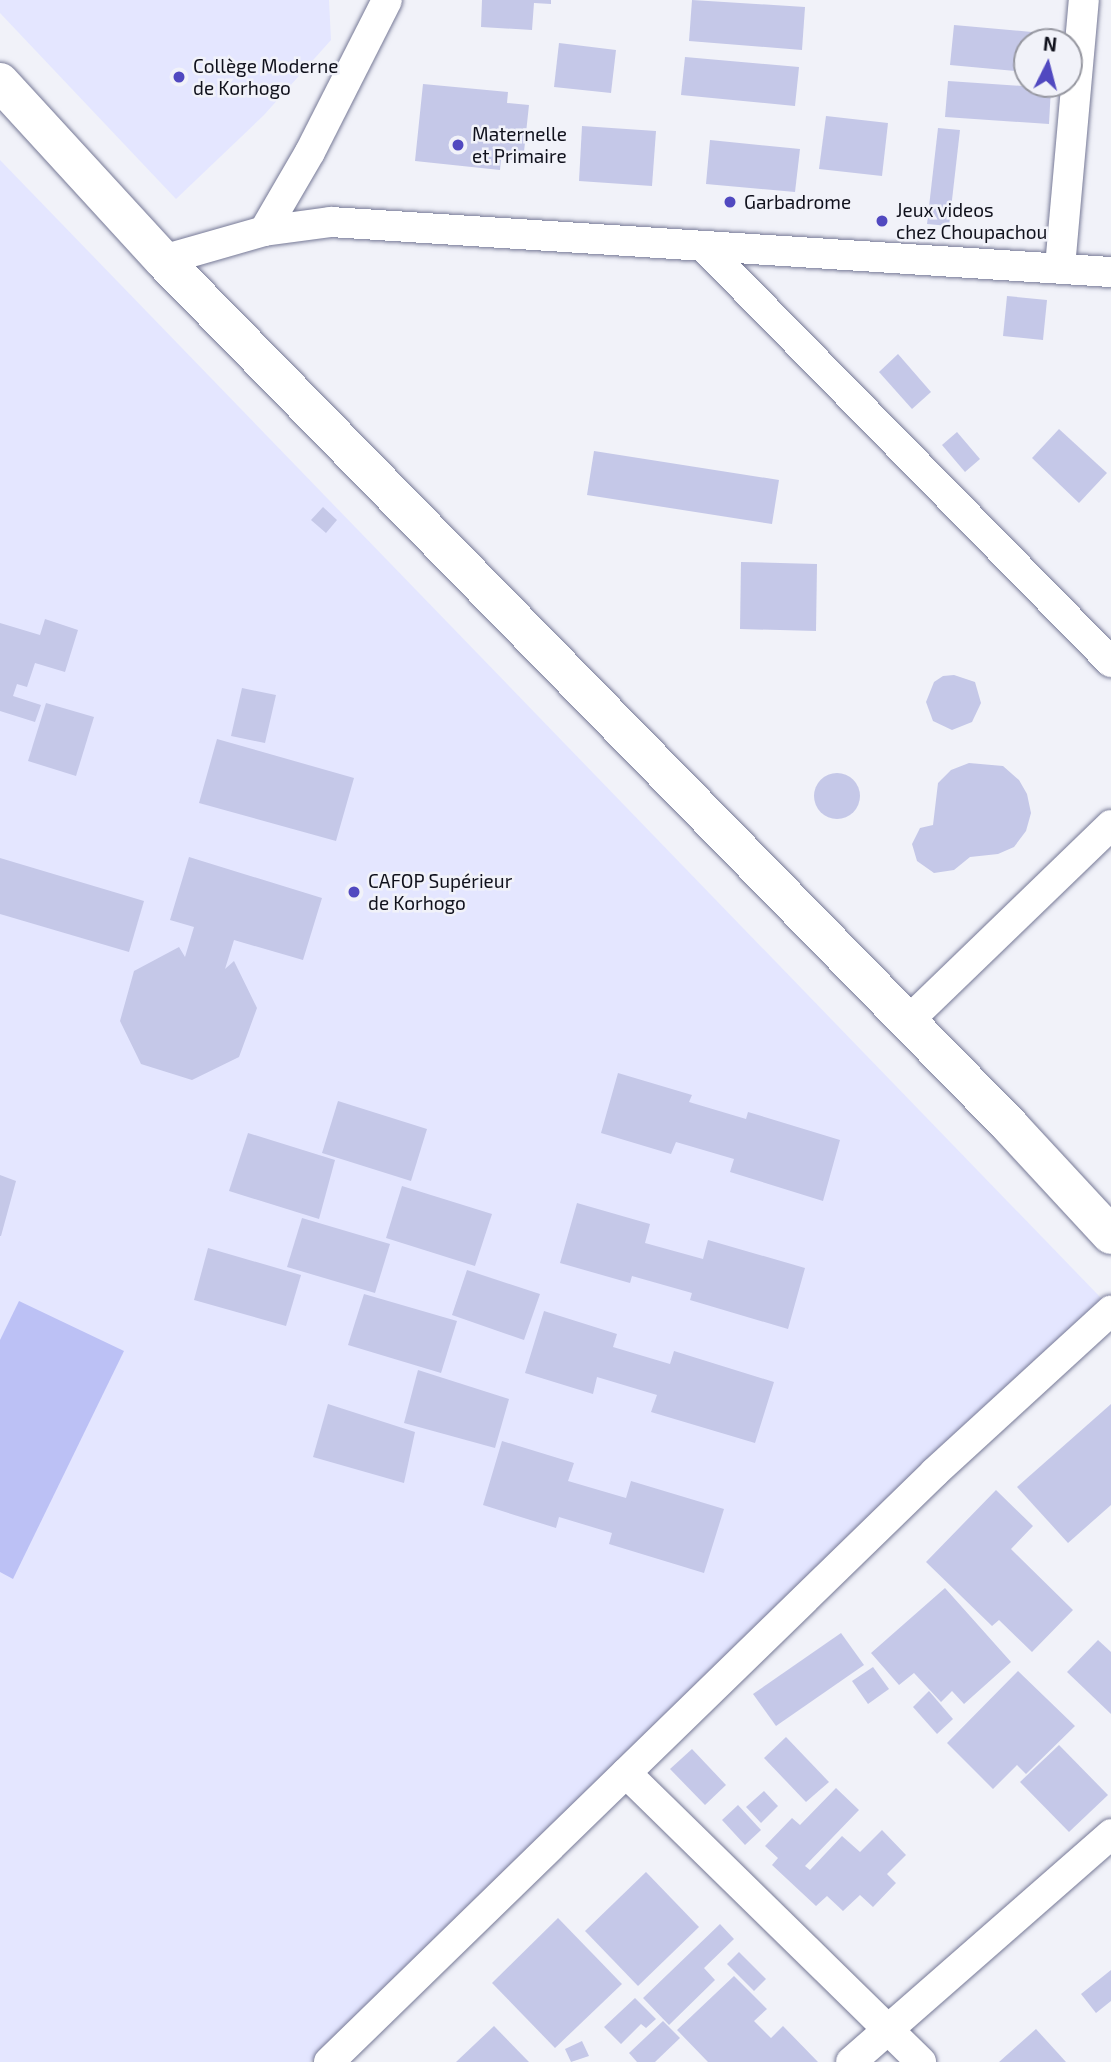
<!DOCTYPE html>
<html>
<head>
<meta charset="utf-8">
<style>
  body { margin:0 }
  #map { position:relative; width:1111px; height:2062px; overflow:hidden; background:#f1f2f9; font-family:"Exo 2",sans-serif }
  div>[style] { position:absolute }
  [style*='--x'] { left:calc(var(--x)*1px); top:calc(var(--y)*1px); width:calc(var(--w)*1px); rotate:calc(var(--a)*1deg) }
  .built>* { inset:0; background:#e4e6ff }
  .green>* { inset:0; background:#bcc1f5 }
  .building>* { inset:0; background:#c5c8e8 }
  .round { border-radius:50% }
  .roads { filter:drop-shadow(0 0 2px #767996) drop-shadow(0 0 2px #767996) }
  .street>* { height:30px; margin:-15px; padding:0 15px; transform-origin:15px; border-radius:15px; background:#fff }
  .primary>* { height:38px; margin:-19px; padding:0 19px; transform-origin:19px; border-radius:19px; background:#fff }
  .dots>* { width:19px; height:19px; translate:-50% -50%; box-sizing:border-box; border:4px solid #f1f2f9; border-radius:50% }
  span { translate:-50% -50%; white-space:nowrap; text-align:center; line-height:1.15; -webkit-text-stroke:5px #f1f2f9; paint-order:stroke }
  .poi-label { font-size:19px; color:#10111c }
  .left { translate:0 -50%; text-align:left }
  .north { position:absolute; left:1013px; top:28px; width:70px; height:70px; box-sizing:border-box; background:#f1f2f9; border:2px solid #9798a1; border-radius:50%; rotate:6deg; font-size:19px; font-weight:700; line-height:28px; text-align:center; color:#10111c }
  .north::after { content:''; display:block; margin:auto; width:24px; height:32px; background:#5149c0; clip-path:polygon(50% 0,100% 100%,50% 72%,0 100%) }
</style>
</head>
<body>
<div id="map">
  <div class="built">
    <i style="clip-path:polygon(0 0,329px 0,331px 40px,264px 115px,176px 199px,0 13px)"></i>
    <i style="clip-path:polygon(0 160px,1103px 1300px,310px 2062px,0 2062px)"></i>
  </div>
  <div class="green">
    <i style="clip-path:polygon(19px 1301px,124px 1351px,13px 1579px,0 1572px,0 1340px)"></i>
  </div>
  <div class="building">
    <i style="clip-path:polygon(482px 0,551px 0,551px 4px,534px 3px,532px 30px,481px 27px)"></i>
    <i style="clip-path:polygon(692px 0,805px 7px,802px 50px,689px 41px)"></i>
    <i style="clip-path:polygon(954px 25px,1054px 34px,1053px 42px,1027px 42px,1027px 72px,950px 65px)"></i>
    <i style="clip-path:polygon(559px 43px,616px 50px,611px 93px,554px 87px)"></i>
    <i style="clip-path:polygon(685px 57px,799px 67px,795px 106px,681px 95px)"></i>
    <i style="clip-path:polygon(948px 81px,1051px 88px,1049px 124px,945px 117px)"></i>
    <i style="clip-path:polygon(423px 84px,508px 92px,507px 103px,529px 105px,523px 161px,501px 159px,500px 170px,415px 161px)"></i>
    <i style="clip-path:polygon(826px 116px,888px 123px,882px 176px,819px 169px)"></i>
    <i style="clip-path:polygon(582px 126px,656px 131px,652px 186px,579px 181px)"></i>
    <i style="clip-path:polygon(938px 128px,960px 130px,949px 226px,927px 224px)"></i>
    <i style="clip-path:polygon(710px 140px,800px 149px,795px 192px,706px 184px)"></i>
    <i style="clip-path:polygon(1007px 296px,1047px 300px,1043px 340px,1003px 336px)"></i>
    <i style="clip-path:polygon(898px 354px,931px 392px,912px 409px,879px 372px)"></i>
    <i style="clip-path:polygon(1059px 429px,1107px 473px,1079px 503px,1032px 458px)"></i>
    <i style="clip-path:polygon(957px 432px,980px 459px,965px 472px,942px 445px)"></i>
    <i style="clip-path:polygon(594px 451px,779px 480px,772px 524px,587px 495px)"></i>
    <i style="clip-path:polygon(323px 507px,337px 520px,326px 533px,311px 520px)"></i>
    <i style="clip-path:polygon(741px 562px,817px 564px,816px 631px,740px 629px)"></i>
    <i style="clip-path:polygon(45px 619px,78px 630px,65px 672px,35px 663px,27px 687px,17px 684px,13px 696px,41px 705px,35px 722px,0 711px,0 623px,40px 635px)"></i>
    <i style="clip-path:polygon(954px 675px,975px 682px,981px 703px,972px 722px,952px 730px,933px 721px,926px 702px,934px 682px,943px 676px)"></i>
    <i style="clip-path:polygon(242px 688px,276px 695px,265px 743px,231px 736px)"></i>
    <i style="clip-path:polygon(46px 703px,94px 717px,76px 776px,28px 761px)"></i>
    <i style="clip-path:polygon(217px 739px,354px 778px,336px 841px,199px 803px)"></i>
    <i style="clip-path:polygon(969px 763px,1003px 766px,1019px 780px,1027px 794px,1031px 813px,1026px 831px,1014px 847px,998px 854px,970px 857px,954px 870px,934px 873px,917px 861px,912px 844px,920px 828px,933px 825px,938px 783px,951px 770px)"></i>
    <i class="round" style="left:814px;top:773px;width:46px;height:46px"></i>
    <i style="clip-path:polygon(189px 857px,322px 898px,303px 960px,234px 940px,225px 969px,234px 961px,257px 1008px,239px 1057px,192px 1080px,141px 1064px,120px 1021px,134px 971px,179px 947px,185px 957px,194px 927px,170px 920px)"></i>
    <i style="clip-path:polygon(0 858px,144px 901px,129px 952px,0 914px)"></i>
    <i style="clip-path:polygon(618px 1073px,692px 1095px,689px 1102px,746px 1119px,748px 1112px,840px 1140px,823px 1201px,730px 1172px,734px 1159px,676px 1142px,671px 1154px,601px 1133px)"></i>
    <i style="clip-path:polygon(338px 1101px,427px 1129px,411px 1181px,322px 1153px)"></i>
    <i style="clip-path:polygon(248px 1133px,335px 1160px,319px 1219px,229px 1191px)"></i>
    <i style="clip-path:polygon(0 1175px,16px 1181px,1px 1236px,0 1236px)"></i>
    <i style="clip-path:polygon(402px 1186px,492px 1214px,475px 1266px,386px 1238px)"></i>
    <i style="clip-path:polygon(577px 1203px,650px 1224px,645px 1243px,703px 1259px,708px 1240px,805px 1268px,788px 1329px,690px 1300px,692px 1293px,632px 1276px,630px 1283px,560px 1263px)"></i>
    <i style="clip-path:polygon(302px 1218px,390px 1244px,375px 1293px,287px 1267px)"></i>
    <i style="clip-path:polygon(208px 1248px,301px 1275px,286px 1326px,194px 1300px)"></i>
    <i style="clip-path:polygon(467px 1270px,540px 1294px,524px 1340px,452px 1315px)"></i>
    <i style="clip-path:polygon(364px 1294px,457px 1321px,441px 1373px,348px 1345px)"></i>
    <i style="clip-path:polygon(544px 1311px,617px 1334px,613px 1347px,670px 1364px,674px 1351px,774px 1382px,755px 1443px,651px 1412px,657px 1395px,597px 1377px,593px 1394px,525px 1373px)"></i>
    <i style="clip-path:polygon(418px 1370px,509px 1399px,495px 1448px,404px 1423px)"></i>
    <i style="clip-path:polygon(328px 1404px,415px 1432px,404px 1483px,313px 1457px)"></i>
    <i style="clip-path:polygon(1111px 1404px,1111px 1505px,1068px 1543px,1017px 1487px)"></i>
    <i style="clip-path:polygon(502px 1441px,574px 1463px,568px 1481px,626px 1498px,631px 1481px,724px 1509px,704px 1573px,609px 1544px,612px 1533px,559px 1517px,556px 1528px,483px 1505px)"></i>
    <i style="clip-path:polygon(996px 1490px,1033px 1526px,1011px 1549px,1073px 1610px,1032px 1652px,999px 1620px,992px 1626px,926px 1562px)"></i>
    <i style="clip-path:polygon(945px 1588px,1011px 1662px,964px 1704px,952px 1691px,941px 1702px,914px 1673px,899px 1685px,871px 1653px)"></i>
    <i style="clip-path:polygon(841px 1633px,864px 1665px,776px 1726px,753px 1694px)"></i>
    <i style="clip-path:polygon(1098px 1640px,1111px 1652px,1111px 1714px,1067px 1672px)"></i>
    <i style="clip-path:polygon(873px 1667px,889px 1689px,868px 1704px,852px 1681px)"></i>
    <i style="clip-path:polygon(1018px 1671px,1075px 1726px,1026px 1774px,1017px 1765px,993px 1789px,947px 1743px)"></i>
    <i style="clip-path:polygon(929px 1691px,953px 1719px,937px 1734px,913px 1707px)"></i>
    <i style="clip-path:polygon(786px 1737px,829px 1782px,806px 1802px,764px 1758px)"></i>
    <i style="clip-path:polygon(1059px 1745px,1108px 1795px,1069px 1832px,1020px 1782px)"></i>
    <i style="clip-path:polygon(692px 1749px,726px 1785px,705px 1805px,670px 1769px)"></i>
    <i style="clip-path:polygon(836px 1788px,859px 1810px,805px 1866px,810px 1870px,842px 1836px,860px 1852px,882px 1830px,906px 1855px,887px 1874px,896px 1883px,873px 1907px,860px 1895px,843px 1911px,827px 1896px,816px 1906px,772px 1865px,778px 1858px,765px 1846px,792px 1818px,800px 1825px)"></i>
    <i style="clip-path:polygon(764px 1791px,778px 1806px,761px 1823px,746px 1807px)"></i>
    <i style="clip-path:polygon(738px 1805px,761px 1830px,745px 1845px,722px 1820px)"></i>
    <i style="clip-path:polygon(646px 1872px,699px 1927px,638px 1986px,585px 1931px)"></i>
    <i style="clip-path:polygon(558px 1918px,622px 1984px,555px 2048px,492px 1983px)"></i>
    <i style="clip-path:polygon(720px 1924px,734px 1939px,704px 1968px,715px 1980px,669px 2025px,643px 1998px)"></i>
    <i style="clip-path:polygon(739px 1952px,766px 1979px,754px 1991px,727px 1964px)"></i>
    <i style="clip-path:polygon(1111px 1970px,1111px 2001px,1096px 2013px,1081px 1994px)"></i>
    <i style="clip-path:polygon(734px 1976px,767px 2009px,754px 2021px,771px 2038px,783px 2026px,818px 2062px,708px 2062px,677px 2030px)"></i>
    <i style="clip-path:polygon(635px 1998px,656px 2019px,646px 2028px,641px 2024px,621px 2044px,604px 2027px)"></i>
    <i style="clip-path:polygon(663px 2021px,680px 2038px,655px 2062px,637px 2062px,629px 2053px)"></i>
    <i style="clip-path:polygon(494px 2026px,529px 2062px,456px 2062px)"></i>
    <i style="clip-path:polygon(1036px 2029px,1066px 2062px,999px 2062px)"></i>
    <i style="clip-path:polygon(582px 2041px,589px 2056px,571px 2062px,565px 2049px)"></i>
  </div>
  <div class="roads">
    <div class="street">
      <i style="--x:264;--y:231;--w:91;--a:-59.8"></i>
      <i style="--x:310;--y:152;--w:170;--a:-63.1"></i>
      <i style="--x:705;--y:248;--w:580;--a:45.56"></i>
      <i style="--x:163;--y:260;--w:105;--a:-16"></i>
      <i style="--x:264;--y:231;--w:68;--a:-7.7"></i>
      <i style="--x:331;--y:222;--w:782;--a:3.67"></i>
      <i style="--x:1060;--y:267;--w:268;--a:-84.9"></i>
      <i style="--x:906;--y:1023;--w:285;--a:-44"></i>
      <i style="--x:626;--y:1773;--w:413;--a:44.4"></i>
      <i style="--x:329;--y:2062;--w:846;--a:-44.23"></i>
      <i style="--x:935;--y:1472;--w:239;--a:-42.5"></i>
      <i style="--x:851;--y:2062;--w:346;--a:-41.2"></i>
    </div>
    <div class="primary">
      <i style="--x:0;--y:82;--w:241;--a:47.5"></i>
      <i style="--x:163;--y:260;--w:1213;--a:45.63"></i>
      <i style="--x:1011;--y:1127;--w:147;--a:47.2"></i>
    </div>
  </div>
  <div class="dots">
    <i style="left:179px;top:77px;background:#5149c0"></i>
    <i style="left:458px;top:145px;background:#5149c0"></i>
    <i style="left:730px;top:202px;background:#5149c0"></i>
    <i style="left:882px;top:221px;background:#5149c0"></i>
    <i style="left:354px;top:892px;background:#5149c0"></i>
  </div>
  <div class="poi-label">
    <span class="left" style="left:193px;top:77px">Collège Moderne<br>de Korhogo</span>
    <span class="left" style="left:472px;top:145px">Maternelle<br>et Primaire</span>
    <span class="left" style="left:744px;top:202px">Garbadrome</span>
    <span class="left" style="left:896px;top:221px">Jeux videos<br>chez Choupachou</span>
    <span class="left" style="left:368px;top:892px">CAFOP Supérieur<br>de Korhogo</span>
  </div>
  <div class="north">N</div>
</div>
</body>
</html>
